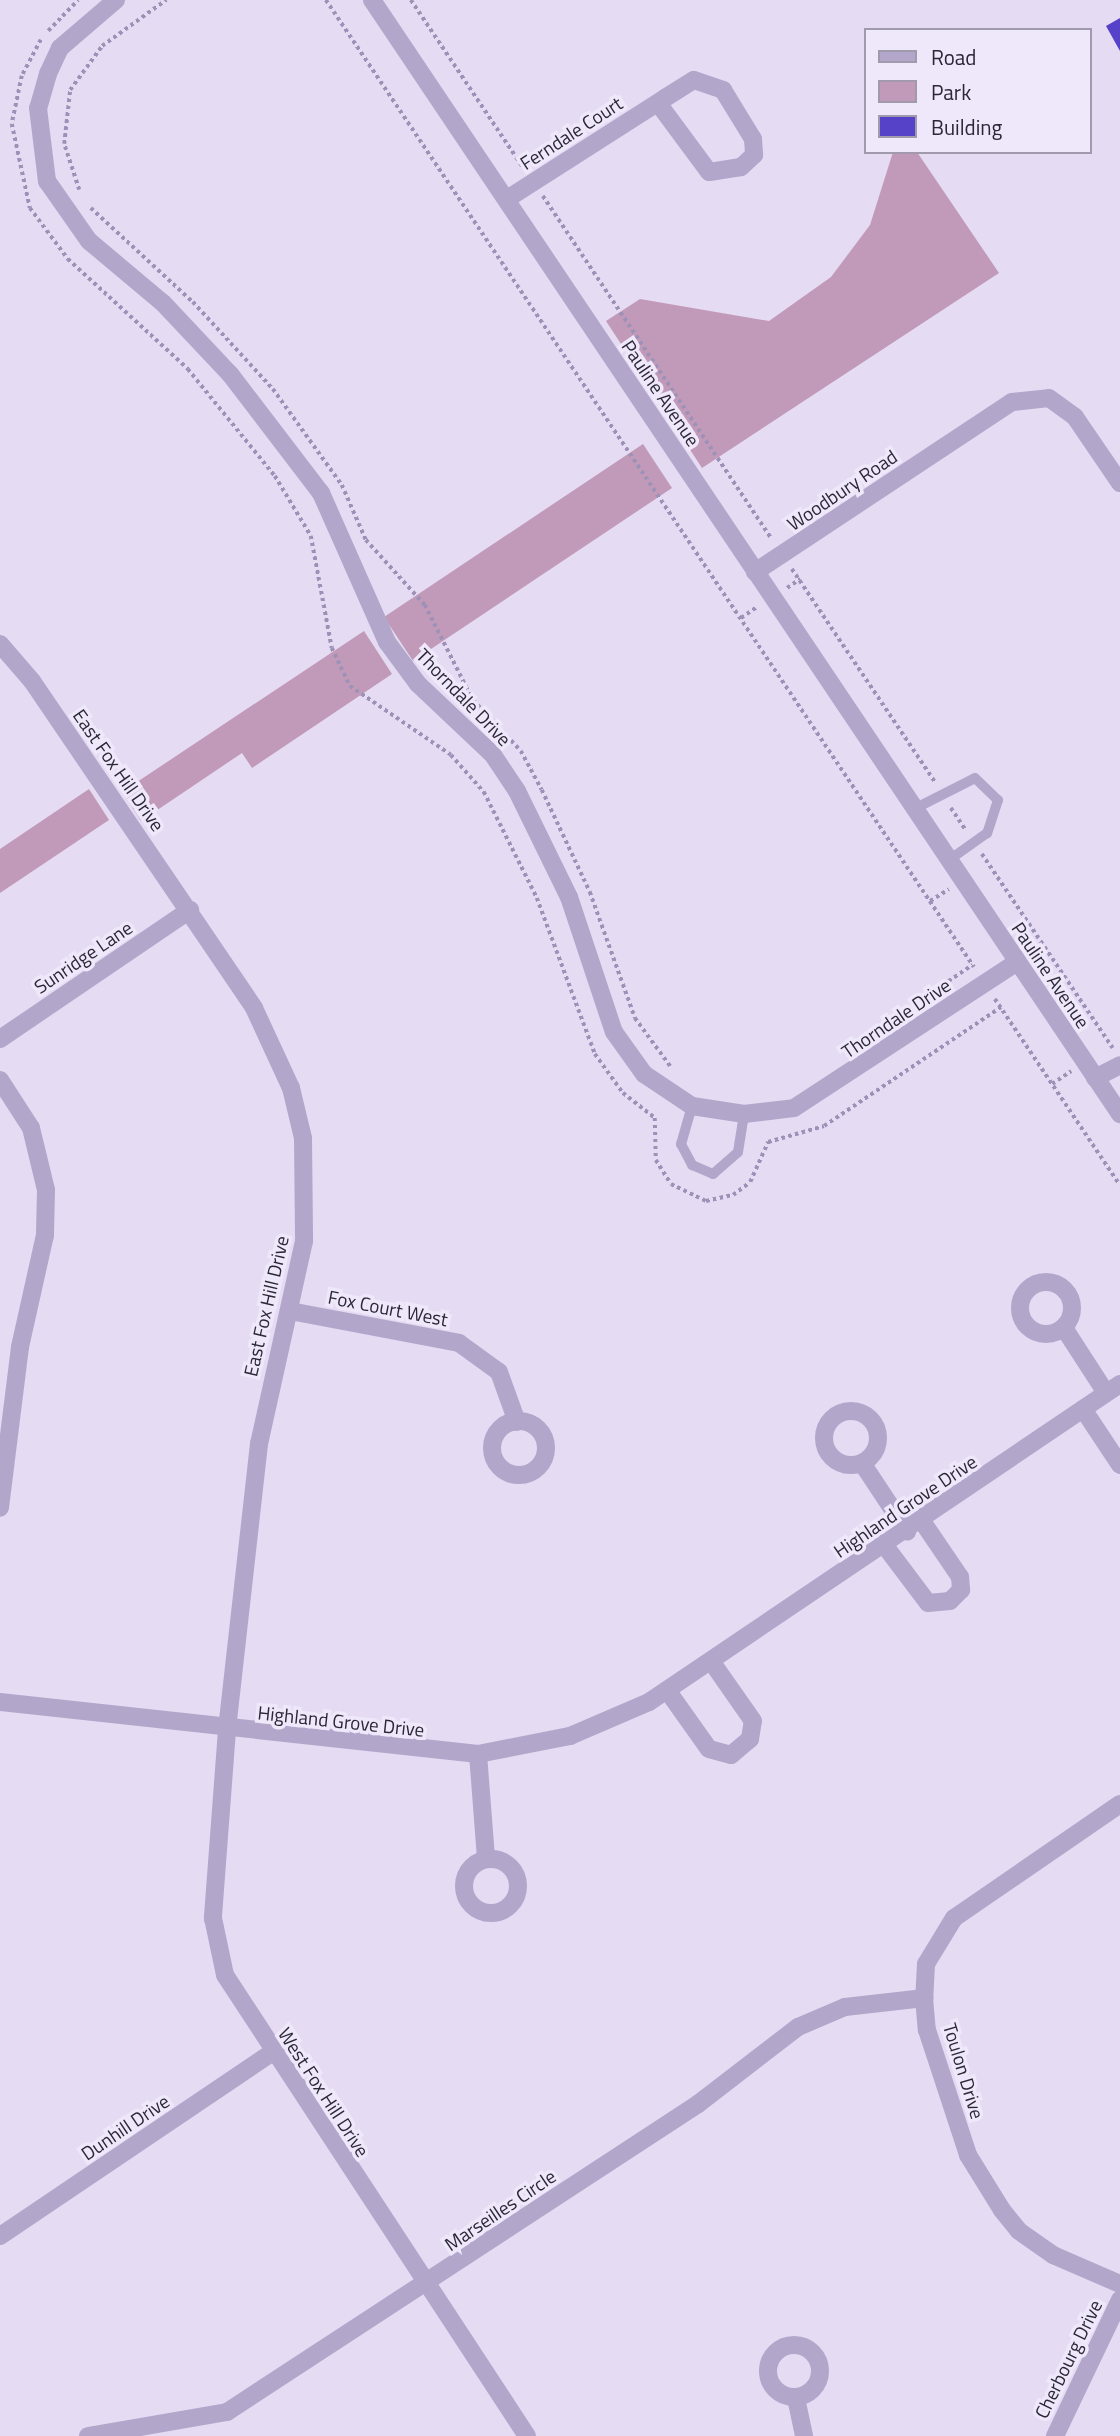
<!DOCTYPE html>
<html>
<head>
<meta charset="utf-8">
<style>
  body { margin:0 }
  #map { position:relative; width:1120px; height:2436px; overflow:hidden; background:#e5dbf2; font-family:"Titillium Web",sans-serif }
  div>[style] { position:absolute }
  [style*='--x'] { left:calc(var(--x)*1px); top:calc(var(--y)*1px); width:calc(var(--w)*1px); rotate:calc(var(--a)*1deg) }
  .green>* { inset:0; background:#c29ab9 }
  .building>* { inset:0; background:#5542c9 }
  .path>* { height:3.5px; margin-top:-1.75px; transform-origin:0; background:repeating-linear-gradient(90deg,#9d91b7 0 3.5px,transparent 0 7px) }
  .service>* { height:10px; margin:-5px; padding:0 5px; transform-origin:5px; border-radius:5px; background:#b3a6cb }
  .minor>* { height:18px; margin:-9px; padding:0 9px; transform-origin:9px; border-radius:9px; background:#b3a6cb }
  .minor>.ring { margin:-9px; padding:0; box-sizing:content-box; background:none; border:18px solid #b3a6cb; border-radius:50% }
  .tertiary>* { height:18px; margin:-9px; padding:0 9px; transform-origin:9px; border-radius:9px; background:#b3a6cb }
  span { translate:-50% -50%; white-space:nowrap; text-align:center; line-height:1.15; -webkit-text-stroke:7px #efe7fa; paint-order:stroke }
  .street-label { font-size:19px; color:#2b2737 }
  .legend { position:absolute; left:864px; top:28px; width:228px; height:126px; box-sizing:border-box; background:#efe7fa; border:2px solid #a19aac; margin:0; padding:9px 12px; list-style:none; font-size:21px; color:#2b2737 }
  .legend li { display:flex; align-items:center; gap:14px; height:35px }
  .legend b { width:35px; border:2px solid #a19aac }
</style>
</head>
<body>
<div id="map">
  <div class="green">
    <i style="clip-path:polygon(893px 152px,917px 152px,999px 273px,702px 468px,606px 321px,640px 299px,769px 321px,831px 277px,870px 225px)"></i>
    <i style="clip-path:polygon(643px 444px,672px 488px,413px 661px,384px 617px)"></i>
    <i style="clip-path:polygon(364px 631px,392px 674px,252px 768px,242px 753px,141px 821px,122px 792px)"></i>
    <i style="clip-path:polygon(89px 789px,109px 820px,0 893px,0 849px)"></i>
  </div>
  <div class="building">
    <i style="clip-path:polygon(1120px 18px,1120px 51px,1106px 26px)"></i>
  </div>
  <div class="path">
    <i style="--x:326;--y:0;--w:1164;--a:56.17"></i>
    <i style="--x:411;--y:0;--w:201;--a:56.2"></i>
    <i style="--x:48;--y:31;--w:43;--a:-45.9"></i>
    <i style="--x:41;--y:40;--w:41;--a:117.8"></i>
    <i style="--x:22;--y:76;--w:49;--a:101.8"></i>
    <i style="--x:12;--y:124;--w:86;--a:77.9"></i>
    <i style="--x:30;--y:208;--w:64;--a:53.3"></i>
    <i style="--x:68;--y:259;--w:163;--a:42.5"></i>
    <i style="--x:188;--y:369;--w:138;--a:50.9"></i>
    <i style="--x:275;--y:476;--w:70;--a:59"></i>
    <i style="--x:311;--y:536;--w:114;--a:79.4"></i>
    <i style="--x:332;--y:648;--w:42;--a:64.7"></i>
    <i style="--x:350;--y:686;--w:122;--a:34.3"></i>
    <i style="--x:451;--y:755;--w:50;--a:48.3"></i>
    <i style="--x:484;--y:792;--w:119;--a:63.4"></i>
    <i style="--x:537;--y:898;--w:166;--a:69.6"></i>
    <i style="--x:595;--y:1054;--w:48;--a:54.3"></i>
    <i style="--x:623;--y:1093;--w:41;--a:38"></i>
    <i style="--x:655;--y:1118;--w:42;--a:88.6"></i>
    <i style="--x:656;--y:1160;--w:28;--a:58"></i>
    <i style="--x:671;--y:1184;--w:39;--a:26"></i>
    <i style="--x:706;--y:1201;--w:28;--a:-13"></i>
    <i style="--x:733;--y:1195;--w:21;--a:-37"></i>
    <i style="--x:750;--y:1182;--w:44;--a:-65.8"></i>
    <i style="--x:768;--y:1142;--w:58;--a:-15.9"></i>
    <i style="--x:824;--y:1126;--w:213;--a:-33.9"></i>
    <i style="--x:79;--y:190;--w:48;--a:-108.1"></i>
    <i style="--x:64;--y:144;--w:54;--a:-83.7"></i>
    <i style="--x:70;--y:90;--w:54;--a:-54"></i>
    <i style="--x:102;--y:46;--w:79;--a:-35.7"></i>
    <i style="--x:543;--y:196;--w:412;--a:56.3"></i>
    <i style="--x:91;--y:208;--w:139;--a:42.7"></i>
    <i style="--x:193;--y:302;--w:118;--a:47.4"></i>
    <i style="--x:273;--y:389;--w:118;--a:54.3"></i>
    <i style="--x:342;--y:485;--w:60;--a:66.4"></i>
    <i style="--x:366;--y:540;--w:88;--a:47.8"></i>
    <i style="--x:425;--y:605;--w:106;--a:63.2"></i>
    <i style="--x:473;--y:700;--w:70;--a:46.7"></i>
    <i style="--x:521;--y:751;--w:44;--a:61.7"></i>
    <i style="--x:542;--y:790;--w:113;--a:64.8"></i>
    <i style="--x:590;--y:892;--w:134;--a:70.3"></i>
    <i style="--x:635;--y:1018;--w:61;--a:53.7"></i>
    <i style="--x:792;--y:569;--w:258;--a:56.1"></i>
    <i style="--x:787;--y:588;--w:16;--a:-35"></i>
    <i style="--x:741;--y:618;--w:19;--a:-35"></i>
    <i style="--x:951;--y:808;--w:27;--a:56"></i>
    <i style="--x:982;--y:854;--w:234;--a:56"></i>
    <i style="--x:930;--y:901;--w:22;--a:-32"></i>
    <i style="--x:931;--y:993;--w:50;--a:-34.3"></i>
    <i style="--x:995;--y:999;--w:224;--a:56.1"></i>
    <i style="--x:1052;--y:1084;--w:23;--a:-34"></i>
  </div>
  <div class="service">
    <i style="--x:914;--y:809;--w:68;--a:-26.9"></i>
    <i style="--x:975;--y:778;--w:32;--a:44"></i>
    <i style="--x:998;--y:800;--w:35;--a:108"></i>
    <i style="--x:987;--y:833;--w:47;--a:144.6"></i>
    <i style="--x:692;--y:1106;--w:40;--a:106"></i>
    <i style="--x:681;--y:1144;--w:24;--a:62"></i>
    <i style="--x:692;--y:1165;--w:23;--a:23"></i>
    <i style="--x:713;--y:1174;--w:33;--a:-41"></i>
    <i style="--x:738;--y:1152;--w:38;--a:-81"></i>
  </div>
  <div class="minor">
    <i style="--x:116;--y:0;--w:74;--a:139.4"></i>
    <i style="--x:60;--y:48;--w:29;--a:115"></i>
    <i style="--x:48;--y:74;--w:35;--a:106"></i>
    <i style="--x:38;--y:108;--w:74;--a:83"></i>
    <i style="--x:47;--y:181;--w:73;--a:55"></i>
    <i style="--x:89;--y:241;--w:97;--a:40"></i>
    <i style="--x:163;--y:303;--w:98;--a:46.7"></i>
    <i style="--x:230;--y:374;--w:150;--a:52.6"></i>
    <i style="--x:321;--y:493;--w:163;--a:66.1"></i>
    <i style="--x:387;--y:642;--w:52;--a:53.6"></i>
    <i style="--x:418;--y:684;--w:103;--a:43.4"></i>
    <i style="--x:493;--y:755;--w:43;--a:56.3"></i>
    <i style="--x:517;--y:791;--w:118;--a:63.9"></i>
    <i style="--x:569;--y:897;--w:142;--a:71.6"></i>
    <i style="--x:614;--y:1032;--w:52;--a:54.5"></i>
    <i style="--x:644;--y:1074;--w:58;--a:33.7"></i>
    <i style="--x:692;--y:1106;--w:53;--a:8.7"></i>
    <i style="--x:744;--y:1114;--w:50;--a:-6.8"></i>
    <i style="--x:794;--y:1108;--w:267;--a:-33.2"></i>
    <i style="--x:507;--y:199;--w:188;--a:-32.6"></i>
    <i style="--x:665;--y:98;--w:34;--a:-32"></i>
    <i style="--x:694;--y:80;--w:31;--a:19"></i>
    <i style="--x:723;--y:90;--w:57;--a:58.5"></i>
    <i style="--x:753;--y:139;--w:16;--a:86"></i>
    <i style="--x:754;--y:155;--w:18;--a:137"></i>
    <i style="--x:741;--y:167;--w:32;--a:171"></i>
    <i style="--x:709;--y:172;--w:86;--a:-126.5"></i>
    <i style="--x:755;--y:572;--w:308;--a:-33.5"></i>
    <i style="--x:1012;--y:402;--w:37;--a:-6"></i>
    <i style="--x:1049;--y:398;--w:32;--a:36"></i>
    <i style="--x:1075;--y:417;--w:80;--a:55.7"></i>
    <i style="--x:0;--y:644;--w:49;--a:49.1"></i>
    <i style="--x:32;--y:681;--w:395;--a:55.8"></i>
    <i style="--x:254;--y:1008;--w:88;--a:65.2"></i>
    <i style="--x:291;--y:1088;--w:51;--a:76.5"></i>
    <i style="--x:303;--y:1138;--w:103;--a:89.4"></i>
    <i style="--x:304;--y:1241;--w:208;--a:102.5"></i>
    <i style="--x:259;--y:1444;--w:288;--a:96.4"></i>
    <i style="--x:227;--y:1730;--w:189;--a:94.3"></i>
    <i style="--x:213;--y:1918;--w:58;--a:78.1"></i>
    <i style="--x:225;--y:1975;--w:551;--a:56.77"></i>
    <i style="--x:0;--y:1039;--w:230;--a:-34.2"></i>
    <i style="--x:1095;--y:1078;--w:28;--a:-27"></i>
    <i style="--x:0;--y:1080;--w:57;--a:57.1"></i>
    <i style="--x:31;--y:1128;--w:64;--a:76.4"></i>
    <i style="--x:46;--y:1190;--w:45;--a:91.3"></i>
    <i style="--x:45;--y:1235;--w:115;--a:102.6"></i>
    <i style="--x:20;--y:1347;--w:162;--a:97.1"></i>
    <i class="ring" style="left:1020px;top:1282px;width:34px;height:34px"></i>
    <i style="--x:290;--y:1311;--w:172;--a:10.7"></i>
    <i style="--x:459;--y:1343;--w:49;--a:35.9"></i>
    <i style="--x:499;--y:1372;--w:53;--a:70.2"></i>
    <i style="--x:1064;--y:1328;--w:77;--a:57.1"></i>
    <i style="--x:1083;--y:1409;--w:67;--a:56.5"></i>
    <i class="ring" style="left:824px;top:1411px;width:36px;height:36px"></i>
    <i class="ring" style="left:492px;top:1421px;width:36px;height:36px"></i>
    <i style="--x:862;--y:1463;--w:82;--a:56.5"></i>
    <i style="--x:885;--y:1546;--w:71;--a:53"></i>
    <i style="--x:928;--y:1603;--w:22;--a:-5"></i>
    <i style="--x:950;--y:1601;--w:16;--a:-45"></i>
    <i style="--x:961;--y:1590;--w:13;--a:-94"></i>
    <i style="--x:960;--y:1577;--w:68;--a:-124.2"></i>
    <i style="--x:667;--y:1690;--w:72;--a:54.6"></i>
    <i style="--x:709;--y:1749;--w:23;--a:15"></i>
    <i style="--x:731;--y:1755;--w:25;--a:-40"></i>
    <i style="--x:750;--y:1739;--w:18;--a:-81"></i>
    <i style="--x:753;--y:1721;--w:73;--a:-125"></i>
    <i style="--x:478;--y:1754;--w:105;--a:85.6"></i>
    <i style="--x:1120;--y:1804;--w:201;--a:145.5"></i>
    <i style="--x:954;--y:1918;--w:54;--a:121.3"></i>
    <i style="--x:926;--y:1964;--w:34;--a:93"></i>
    <i style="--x:924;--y:1998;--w:32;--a:85"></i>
    <i style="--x:927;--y:2030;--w:132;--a:71.8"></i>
    <i style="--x:968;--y:2155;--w:65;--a:58.3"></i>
    <i style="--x:1002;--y:2210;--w:27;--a:51"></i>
    <i style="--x:1019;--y:2231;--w:42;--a:35.2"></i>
    <i style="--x:1053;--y:2255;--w:73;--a:23.4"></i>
    <i class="ring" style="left:464px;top:1859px;width:36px;height:36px"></i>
    <i style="--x:0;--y:2236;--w:329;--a:-34"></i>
    <i class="ring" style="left:768px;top:2345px;width:34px;height:34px"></i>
    <i style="--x:796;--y:2398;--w:39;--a:78"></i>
    <i style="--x:88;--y:2436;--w:141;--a:-9.8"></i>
    <i style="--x:227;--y:2412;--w:563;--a:-33.18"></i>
    <i style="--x:698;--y:2104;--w:126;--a:-37.6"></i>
    <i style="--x:798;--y:2027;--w:51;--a:-23.1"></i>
    <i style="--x:845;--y:2007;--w:80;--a:-6.5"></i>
    <i style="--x:1055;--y:2436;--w:151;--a:-64.5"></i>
  </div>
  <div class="tertiary">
    <i style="--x:372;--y:0;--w:1342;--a:56.12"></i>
    <i style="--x:0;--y:1702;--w:481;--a:6.2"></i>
    <i style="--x:478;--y:1754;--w:94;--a:-11.1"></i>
    <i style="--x:570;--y:1736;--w:86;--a:-23.3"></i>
    <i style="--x:649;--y:1702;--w:568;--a:-34.03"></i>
  </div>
  <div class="street-label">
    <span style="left:571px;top:133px;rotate:-33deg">Ferndale Court</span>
    <span style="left:661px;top:393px;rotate:56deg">Pauline Avenue</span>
    <span style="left:842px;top:490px;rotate:-34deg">Woodbury Road</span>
    <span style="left:464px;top:697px;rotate:46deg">Thorndale Drive</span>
    <span style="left:119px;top:770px;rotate:55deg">East Fox Hill Drive</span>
    <span style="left:83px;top:957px;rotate:-34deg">Sunridge Lane</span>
    <span style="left:1051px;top:975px;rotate:56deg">Pauline Avenue</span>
    <span style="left:896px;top:1018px;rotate:-34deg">Thorndale Drive</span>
    <span style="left:266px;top:1306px;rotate:-77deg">East Fox Hill Drive</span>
    <span style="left:388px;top:1308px;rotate:11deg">Fox Court West</span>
    <span style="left:905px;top:1506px;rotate:-34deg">Highland Grove Drive</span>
    <span style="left:341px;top:1721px;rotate:6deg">Highland Grove Drive</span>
    <span style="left:964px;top:2071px;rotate:73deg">Toulon Drive</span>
    <span style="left:324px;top:2092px;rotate:57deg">West Fox Hill Drive</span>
    <span style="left:125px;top:2127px;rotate:-34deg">Dunhill Drive</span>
    <span style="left:500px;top:2210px;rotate:-34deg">Marseilles Circle</span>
    <span style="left:1068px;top:2359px;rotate:-64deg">Cherbourg Drive</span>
  </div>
  <ul class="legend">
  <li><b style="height:9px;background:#b3a6cb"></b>Road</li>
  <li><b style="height:19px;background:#c29ab9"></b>Park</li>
  <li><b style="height:19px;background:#5542c9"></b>Building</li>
  </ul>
</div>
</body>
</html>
